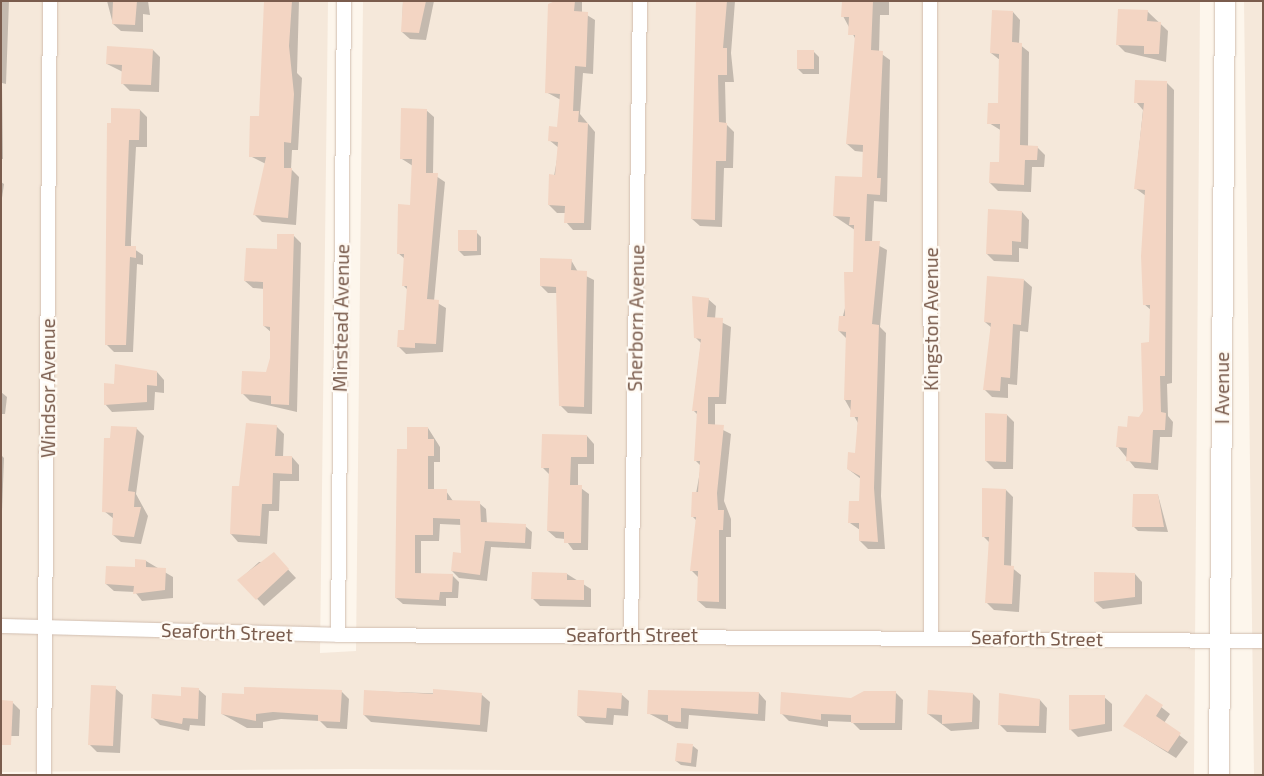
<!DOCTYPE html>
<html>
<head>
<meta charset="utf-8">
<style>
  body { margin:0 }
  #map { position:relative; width:1264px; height:776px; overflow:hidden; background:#fdf6ec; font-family:"Exo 2",sans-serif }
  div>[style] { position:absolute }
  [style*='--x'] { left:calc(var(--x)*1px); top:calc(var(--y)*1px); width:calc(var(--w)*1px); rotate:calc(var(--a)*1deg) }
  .residential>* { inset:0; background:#f5e8da }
  .shadow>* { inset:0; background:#0003 }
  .building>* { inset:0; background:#f3d5c3 }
  .roads { filter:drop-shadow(0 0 1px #d1beb0) drop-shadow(0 0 1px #d1beb0) }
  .street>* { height:14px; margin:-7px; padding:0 7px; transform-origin:7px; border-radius:7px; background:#fff }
  .secondary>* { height:20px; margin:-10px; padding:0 10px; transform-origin:10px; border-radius:10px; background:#fff }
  span { translate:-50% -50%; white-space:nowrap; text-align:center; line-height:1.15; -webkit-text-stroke:4.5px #fffaf3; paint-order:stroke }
  .street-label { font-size:19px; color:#7a5c4d }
  .frame { position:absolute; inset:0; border:2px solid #7a5c4d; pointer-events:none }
</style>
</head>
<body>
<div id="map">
  <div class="residential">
    <i style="clip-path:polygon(1px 1px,328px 1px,320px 653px,356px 651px,363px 1px,1200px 1px,1194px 775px,354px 769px,1px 772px)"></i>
    <i style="clip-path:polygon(1244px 1px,1263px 1px,1263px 775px,1254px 775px)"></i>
  </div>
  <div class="shadow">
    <i style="clip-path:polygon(1px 1px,9px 1px,6px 84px,2px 83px,3px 159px,1px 159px)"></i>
    <i style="clip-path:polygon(107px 1px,148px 1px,150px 15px,143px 14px,143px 32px,121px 31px,113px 24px)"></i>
    <i style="clip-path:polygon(268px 1px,299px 1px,297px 73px,302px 78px,298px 150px,292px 150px,291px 169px,299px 177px,296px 225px,262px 222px,255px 215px,266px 164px,250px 156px,260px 117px)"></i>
    <i style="clip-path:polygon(403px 1px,434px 1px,426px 40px,410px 39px,402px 32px)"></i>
    <i style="clip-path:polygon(556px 1px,582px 1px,582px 12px,595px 20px,593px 74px,583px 73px,580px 114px,595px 132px,591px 230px,573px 230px,566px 222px,566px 213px,557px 213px,549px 205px,559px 148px,549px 140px,558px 129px,561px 100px,546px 92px)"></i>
    <i style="clip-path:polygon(698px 1px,735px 1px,731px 53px,734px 82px,725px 82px,726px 124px,734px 132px,733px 168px,724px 168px,722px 227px,700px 226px,692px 219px)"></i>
    <i style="clip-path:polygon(843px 1px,889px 1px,889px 15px,880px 15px,879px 52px,890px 60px,887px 202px,874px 201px,872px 242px,887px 250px,880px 327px,886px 333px,881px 496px,885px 549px,868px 549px,860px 541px,860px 530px,850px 523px,861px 502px,861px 479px,848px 469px,856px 454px,858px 423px,845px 400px,847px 339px,839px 331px,854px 274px,855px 230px,834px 216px,863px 179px,864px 152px,855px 151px,847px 144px,856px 40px,843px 16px)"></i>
    <i style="clip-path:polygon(1147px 11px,1168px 31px,1166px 62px,1125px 52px,1117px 44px)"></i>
    <i style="clip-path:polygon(1013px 12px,1020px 20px,1019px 44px,1029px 52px,1028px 147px,1037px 147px,1045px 155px,1044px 167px,1032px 167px,1031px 192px,998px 191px,990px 183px,1001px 163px,1002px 131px,989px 123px,999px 104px,1000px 60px,991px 53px)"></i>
    <i style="clip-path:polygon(153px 50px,160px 57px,159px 92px,130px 91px,122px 83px,123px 72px,107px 64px)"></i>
    <i style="clip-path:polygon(814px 52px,819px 57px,819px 74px,803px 74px,798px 69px)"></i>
    <i style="clip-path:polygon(1167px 83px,1174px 90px,1172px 383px,1167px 384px,1168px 416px,1173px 422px,1172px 437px,1160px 437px,1158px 470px,1135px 468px,1118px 447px,1144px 411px,1151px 344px,1151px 310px,1144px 304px,1146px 196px,1135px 188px,1143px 110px,1136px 102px)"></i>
    <i style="clip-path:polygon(140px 110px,147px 117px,147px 147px,136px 147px,131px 239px,131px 247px,143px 255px,143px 265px,137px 264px,133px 352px,114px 352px,106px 344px,112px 124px)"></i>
    <i style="clip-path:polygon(426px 110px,434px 117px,433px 174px,445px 182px,434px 301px,446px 308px,443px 352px,406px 354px,398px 346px,405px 332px,408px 290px,403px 285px,405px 259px,398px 253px,411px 206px,413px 166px,402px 159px)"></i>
    <i style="clip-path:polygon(1px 182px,4px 184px,1px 205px)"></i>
    <i style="clip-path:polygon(1022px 212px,1029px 220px,1028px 249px,1019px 248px,1019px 262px,994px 261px,987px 254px)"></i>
    <i style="clip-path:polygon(476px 232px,481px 237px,481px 255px,464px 256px,459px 251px)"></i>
    <i style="clip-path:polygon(294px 236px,301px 243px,297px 412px,250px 401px,242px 393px,267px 374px,271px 358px,272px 333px,264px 326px,265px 289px,253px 288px,245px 281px)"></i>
    <i style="clip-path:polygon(571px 260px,578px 272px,594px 280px,592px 414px,568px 413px,561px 406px,557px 293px,548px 293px,541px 286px)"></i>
    <i style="clip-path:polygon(1024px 280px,1032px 287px,1028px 332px,1020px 331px,1017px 385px,1008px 384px,1008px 398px,992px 397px,984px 389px,992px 328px,985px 322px)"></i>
    <i style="clip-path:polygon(708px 299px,716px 306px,715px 319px,731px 327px,726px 404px,715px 404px,715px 426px,731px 434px,724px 501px,731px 519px,731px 537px,726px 537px,726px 609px,706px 608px,698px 601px,699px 578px,691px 570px,697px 521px,692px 516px,701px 466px,695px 460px,698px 415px,693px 410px,701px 343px,695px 337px)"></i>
    <i style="clip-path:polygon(157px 372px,164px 380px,164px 393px,155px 392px,154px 410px,112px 412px,105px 404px,116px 385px)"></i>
    <i style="clip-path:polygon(1px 392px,7px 397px,5px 414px,1px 414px)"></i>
    <i style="clip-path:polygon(1007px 415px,1014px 422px,1013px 469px,994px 469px,986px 461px)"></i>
    <i style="clip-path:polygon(276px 426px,284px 434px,283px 457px,292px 457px,299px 465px,299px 481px,280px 481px,279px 511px,269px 511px,267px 544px,238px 542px,231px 534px,240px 488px)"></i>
    <i style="clip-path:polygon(136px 428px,144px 436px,136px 494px,148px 516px,141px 544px,121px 542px,113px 535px,114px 519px,104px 511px,111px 440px)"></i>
    <i style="clip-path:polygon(428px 428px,440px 447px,440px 462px,434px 462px,434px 490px,446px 491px,453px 501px,479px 503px,486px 509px,487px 524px,525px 526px,532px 532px,531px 549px,491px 547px,487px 581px,459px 578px,452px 571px,462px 554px,462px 525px,440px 524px,439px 541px,421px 541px,421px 574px,452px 575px,459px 582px,458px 598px,446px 598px,446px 606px,403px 604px,396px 598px,408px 450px)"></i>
    <i style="clip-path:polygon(587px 436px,594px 444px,594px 464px,578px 464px,578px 486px,589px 494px,588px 550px,573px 550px,565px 539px,556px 538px,548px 531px,550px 475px,543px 468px)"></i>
    <i style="clip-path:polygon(1px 455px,4px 458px,1px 538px)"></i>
    <i style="clip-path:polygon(1006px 490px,1013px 497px,1011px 567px,1021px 575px,1019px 612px,994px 610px,987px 603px,990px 543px,984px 537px)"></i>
    <i style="clip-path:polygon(1158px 495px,1168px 532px,1138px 531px,1133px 526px)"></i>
    <i style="clip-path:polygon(146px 561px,173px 577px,173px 598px,142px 601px,135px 592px,114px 591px,106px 584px)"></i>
    <i style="clip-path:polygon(259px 562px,281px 562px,296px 578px,264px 606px,239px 580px)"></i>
    <i style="clip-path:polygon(567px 574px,591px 589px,591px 607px,540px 606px,532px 598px)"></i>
    <i style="clip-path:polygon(1135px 574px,1142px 582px,1142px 604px,1103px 609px,1095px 602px)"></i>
    <i style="clip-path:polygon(115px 688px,123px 695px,120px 753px,97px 752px,89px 744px)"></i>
    <i style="clip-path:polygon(198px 689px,206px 696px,205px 726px,190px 725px,189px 731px,160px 725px,152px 717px)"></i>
    <i style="clip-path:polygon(341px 691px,349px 699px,347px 729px,327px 728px,320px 721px,281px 719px,263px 722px,263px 728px,247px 728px,222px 714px,245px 695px)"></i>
    <i style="clip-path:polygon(365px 691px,482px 695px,490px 702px,487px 732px,371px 722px,364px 715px)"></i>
    <i style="clip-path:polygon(895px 692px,903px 700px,902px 730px,860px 730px,852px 722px,828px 721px,828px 727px,789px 721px,782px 714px)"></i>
    <i style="clip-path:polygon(759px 693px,766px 701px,765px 721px,689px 715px,688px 729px,676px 728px,648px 713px)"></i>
    <i style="clip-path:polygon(621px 694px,629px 701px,628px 716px,614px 715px,613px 725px,586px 723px,578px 716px)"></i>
    <i style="clip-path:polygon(973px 694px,980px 701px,979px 729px,951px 731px,928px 714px)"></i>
    <i style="clip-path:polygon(1000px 694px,1040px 700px,1047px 708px,1046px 733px,1007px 732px,999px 724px)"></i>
    <i style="clip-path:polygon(1146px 695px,1170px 714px,1164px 723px,1188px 742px,1176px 758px,1125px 726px)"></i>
    <i style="clip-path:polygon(1104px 697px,1112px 704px,1112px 731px,1078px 737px,1070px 729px)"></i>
    <i style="clip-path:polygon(12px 702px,20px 710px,19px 736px,1px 736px)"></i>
    <i style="clip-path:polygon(693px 746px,698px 750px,696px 767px,681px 765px,676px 761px)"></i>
  </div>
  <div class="building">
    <i style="clip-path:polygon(113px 1px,137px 1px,135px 25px,112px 24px)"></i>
    <i style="clip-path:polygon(264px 1px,292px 1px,289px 46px,294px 94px,291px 143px,284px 142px,284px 168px,292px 168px,288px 218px,253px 215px,266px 157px,249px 157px,250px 116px,259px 116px)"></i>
    <i style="clip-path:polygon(403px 1px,426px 1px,419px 33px,401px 32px)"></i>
    <i style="clip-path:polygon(555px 1px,575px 1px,574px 11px,588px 12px,586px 67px,575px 66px,573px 111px,579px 111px,578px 122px,588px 123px,584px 223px,564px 223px,565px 206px,548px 205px,549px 174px,555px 175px,558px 142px,548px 141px,549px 126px,557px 127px,560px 94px,545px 93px,548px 4px)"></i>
    <i style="clip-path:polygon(696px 1px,727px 1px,723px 48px,727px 48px,727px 75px,718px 75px,719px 122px,727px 123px,726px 161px,716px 161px,715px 220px,691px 219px)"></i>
    <i style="clip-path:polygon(842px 1px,873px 1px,871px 50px,883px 51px,877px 178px,881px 178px,880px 195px,867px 194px,865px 241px,880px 241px,872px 324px,879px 325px,874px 488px,878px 542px,859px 541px,859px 523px,848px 523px,849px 501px,859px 501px,860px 476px,847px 469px,848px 452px,855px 453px,858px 417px,850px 417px,851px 400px,844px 400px,846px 332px,838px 331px,839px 316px,845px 316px,844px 272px,853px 272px,854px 225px,849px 225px,850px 217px,833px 216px,835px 176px,862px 177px,863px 145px,846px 144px,855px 35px,848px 35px,849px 17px,841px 17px)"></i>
    <i style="clip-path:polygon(1118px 9px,1148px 10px,1147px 21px,1161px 22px,1159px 54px,1144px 54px,1144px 46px,1116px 45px)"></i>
    <i style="clip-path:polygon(992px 10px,1013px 11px,1012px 42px,1022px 43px,1020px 145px,1038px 146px,1037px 160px,1025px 160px,1024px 185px,989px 183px,990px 162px,999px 162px,1000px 124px,987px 124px,988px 103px,998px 103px,999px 54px,990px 53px)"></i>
    <i style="clip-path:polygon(107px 46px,153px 49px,151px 85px,121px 84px,122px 65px,106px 64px)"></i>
    <i style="clip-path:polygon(797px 50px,814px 50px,814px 69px,797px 69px)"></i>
    <i style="clip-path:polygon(1135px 80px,1167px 81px,1165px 376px,1160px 376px,1161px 412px,1166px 413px,1165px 430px,1153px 430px,1151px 463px,1126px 461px,1127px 448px,1116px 447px,1118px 426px,1127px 427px,1128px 416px,1139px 417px,1143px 411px,1141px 343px,1149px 342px,1150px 305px,1143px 305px,1141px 256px,1145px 190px,1134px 189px,1144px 103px,1134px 103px)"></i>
    <i style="clip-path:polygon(111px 108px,140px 109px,139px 140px,129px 140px,125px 246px,136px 246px,136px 258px,130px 257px,126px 345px,105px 345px,107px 123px,111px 123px)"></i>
    <i style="clip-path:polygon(401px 108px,427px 109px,426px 173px,438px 173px,427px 299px,439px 300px,436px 344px,415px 343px,415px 348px,397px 347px,398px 330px,404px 330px,407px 286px,402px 286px,404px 254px,397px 254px,398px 204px,410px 205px,412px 159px,400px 159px)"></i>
    <i style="clip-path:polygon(988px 209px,1022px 211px,1021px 242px,1012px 241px,1012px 255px,986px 254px)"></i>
    <i style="clip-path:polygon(458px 230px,477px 230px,477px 251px,458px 251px)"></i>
    <i style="clip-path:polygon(277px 234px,294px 234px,289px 405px,271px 404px,271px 396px,241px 394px,242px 371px,266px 372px,270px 358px,270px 327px,263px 326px,263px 282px,244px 281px,246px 248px,277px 249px)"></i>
    <i style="clip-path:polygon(540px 258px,572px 259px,571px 270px,587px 271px,584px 407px,559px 406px,556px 287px,540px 286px)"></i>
    <i style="clip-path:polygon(987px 276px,1024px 279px,1021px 325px,1013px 324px,1010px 378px,1001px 377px,1000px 391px,983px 390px,991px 323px,984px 322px)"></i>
    <i style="clip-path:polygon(692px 296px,709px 298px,707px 317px,723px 318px,719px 397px,708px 397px,708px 424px,724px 425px,717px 493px,718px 510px,724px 510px,723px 530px,719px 530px,719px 602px,697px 601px,698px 571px,690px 571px,696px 517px,691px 517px,692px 492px,698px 492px,700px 461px,694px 461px,697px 411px,692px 411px,701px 339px,694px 338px)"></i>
    <i style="clip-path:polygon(115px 364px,157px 371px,157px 386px,147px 385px,147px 402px,104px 405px,104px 383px,114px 384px)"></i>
    <i style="clip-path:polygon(985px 413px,1007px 414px,1006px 462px,985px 461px)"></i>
    <i style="clip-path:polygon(246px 423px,277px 425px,275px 456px,292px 456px,292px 474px,273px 473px,272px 504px,262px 504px,260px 536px,230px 534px,232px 486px,239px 486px)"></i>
    <i style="clip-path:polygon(111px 426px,137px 427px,128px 491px,135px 492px,134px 507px,141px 507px,134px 537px,112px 535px,113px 513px,102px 512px,104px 438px,110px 438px)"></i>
    <i style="clip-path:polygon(407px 427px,428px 427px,428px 439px,434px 439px,434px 456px,428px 456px,428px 489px,447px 489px,447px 500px,480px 501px,481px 522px,526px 524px,525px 543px,485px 541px,480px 575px,451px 571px,453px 552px,461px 553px,460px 519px,433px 518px,433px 535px,415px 535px,415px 573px,453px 574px,452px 592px,440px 592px,439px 600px,395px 598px,397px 449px,407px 449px)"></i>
    <i style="clip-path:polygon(542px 434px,587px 435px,587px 457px,571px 457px,570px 485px,582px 485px,581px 543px,564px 543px,564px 532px,547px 531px,549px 468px,541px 468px)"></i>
    <i style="clip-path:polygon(982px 488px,1006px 489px,1004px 565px,1014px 566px,1012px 604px,985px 603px,989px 537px,982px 537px)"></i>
    <i style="clip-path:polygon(1133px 494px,1158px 494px,1164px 527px,1132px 527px)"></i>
    <i style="clip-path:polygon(274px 552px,289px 569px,256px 600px,237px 580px)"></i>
    <i style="clip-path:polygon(135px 559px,146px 560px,146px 567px,166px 568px,165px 590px,133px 594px,134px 586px,105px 584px,106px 566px,135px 567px)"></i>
    <i style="clip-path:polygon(532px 572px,567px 573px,567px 580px,584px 580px,584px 600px,531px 599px)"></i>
    <i style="clip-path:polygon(1094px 572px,1135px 573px,1135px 597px,1094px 602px)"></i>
    <i style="clip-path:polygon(91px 685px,116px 686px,113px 746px,88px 745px)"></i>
    <i style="clip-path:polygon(181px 687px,199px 688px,198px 719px,183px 718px,182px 724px,151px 718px,152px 694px,181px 696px)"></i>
    <i style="clip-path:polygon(244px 687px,342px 690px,340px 722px,318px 721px,318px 715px,273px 712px,256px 714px,256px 721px,221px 714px,222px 693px,244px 694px)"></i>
    <i style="clip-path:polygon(433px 689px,482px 693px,480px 725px,363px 715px,364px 690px,433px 694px)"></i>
    <i style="clip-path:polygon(578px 690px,622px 693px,621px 709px,607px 708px,606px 718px,577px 716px)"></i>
    <i style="clip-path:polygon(648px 690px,759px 692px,758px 714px,681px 708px,681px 722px,668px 721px,668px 715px,647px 714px)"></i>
    <i style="clip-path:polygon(928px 690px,973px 693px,972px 722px,942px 724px,942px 715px,927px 714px)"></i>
    <i style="clip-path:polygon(864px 691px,896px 691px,895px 723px,851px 723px,851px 715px,821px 714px,821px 720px,780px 714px,781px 692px,851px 698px)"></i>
    <i style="clip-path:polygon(999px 693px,1040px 699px,1039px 726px,998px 725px)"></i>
    <i style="clip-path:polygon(1146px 694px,1163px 705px,1156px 716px,1181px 733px,1168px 752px,1123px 726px)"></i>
    <i style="clip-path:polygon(1069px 695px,1105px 695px,1105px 724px,1069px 730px)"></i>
    <i style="clip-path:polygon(1px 700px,13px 701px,11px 745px,1px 745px)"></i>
    <i style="clip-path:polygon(677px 743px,693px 744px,691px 763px,675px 761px)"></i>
  </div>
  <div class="roads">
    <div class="street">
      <i style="--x:930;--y:1;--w:635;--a:89.91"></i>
      <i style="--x:1;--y:626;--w:337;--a:1.5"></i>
      <i style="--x:338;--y:635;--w:925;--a:0.37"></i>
      <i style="--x:338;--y:635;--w:634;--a:-89.46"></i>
      <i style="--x:631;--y:635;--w:634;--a:-89.19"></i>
      <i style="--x:44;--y:775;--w:774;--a:-89.56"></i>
    </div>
    <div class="secondary">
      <i style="--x:1219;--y:775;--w:774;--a:-89.56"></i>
    </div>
  </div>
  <div class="street-label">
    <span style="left:341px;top:318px;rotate:-89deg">Minstead Avenue</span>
    <span style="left:636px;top:318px;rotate:-89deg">Sherborn Avenue</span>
    <span style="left:931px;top:319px;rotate:-90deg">Kingston Avenue</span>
    <span style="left:48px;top:388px;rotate:-90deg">Windsor Avenue</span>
    <span style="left:1222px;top:388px;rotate:-90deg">I Avenue</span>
    <span style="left:227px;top:632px;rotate:2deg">Seaforth Street</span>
    <span style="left:632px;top:635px">Seaforth Street</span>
    <span style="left:1037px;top:638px;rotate:1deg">Seaforth Street</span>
  </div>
  <div class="frame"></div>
</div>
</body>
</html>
